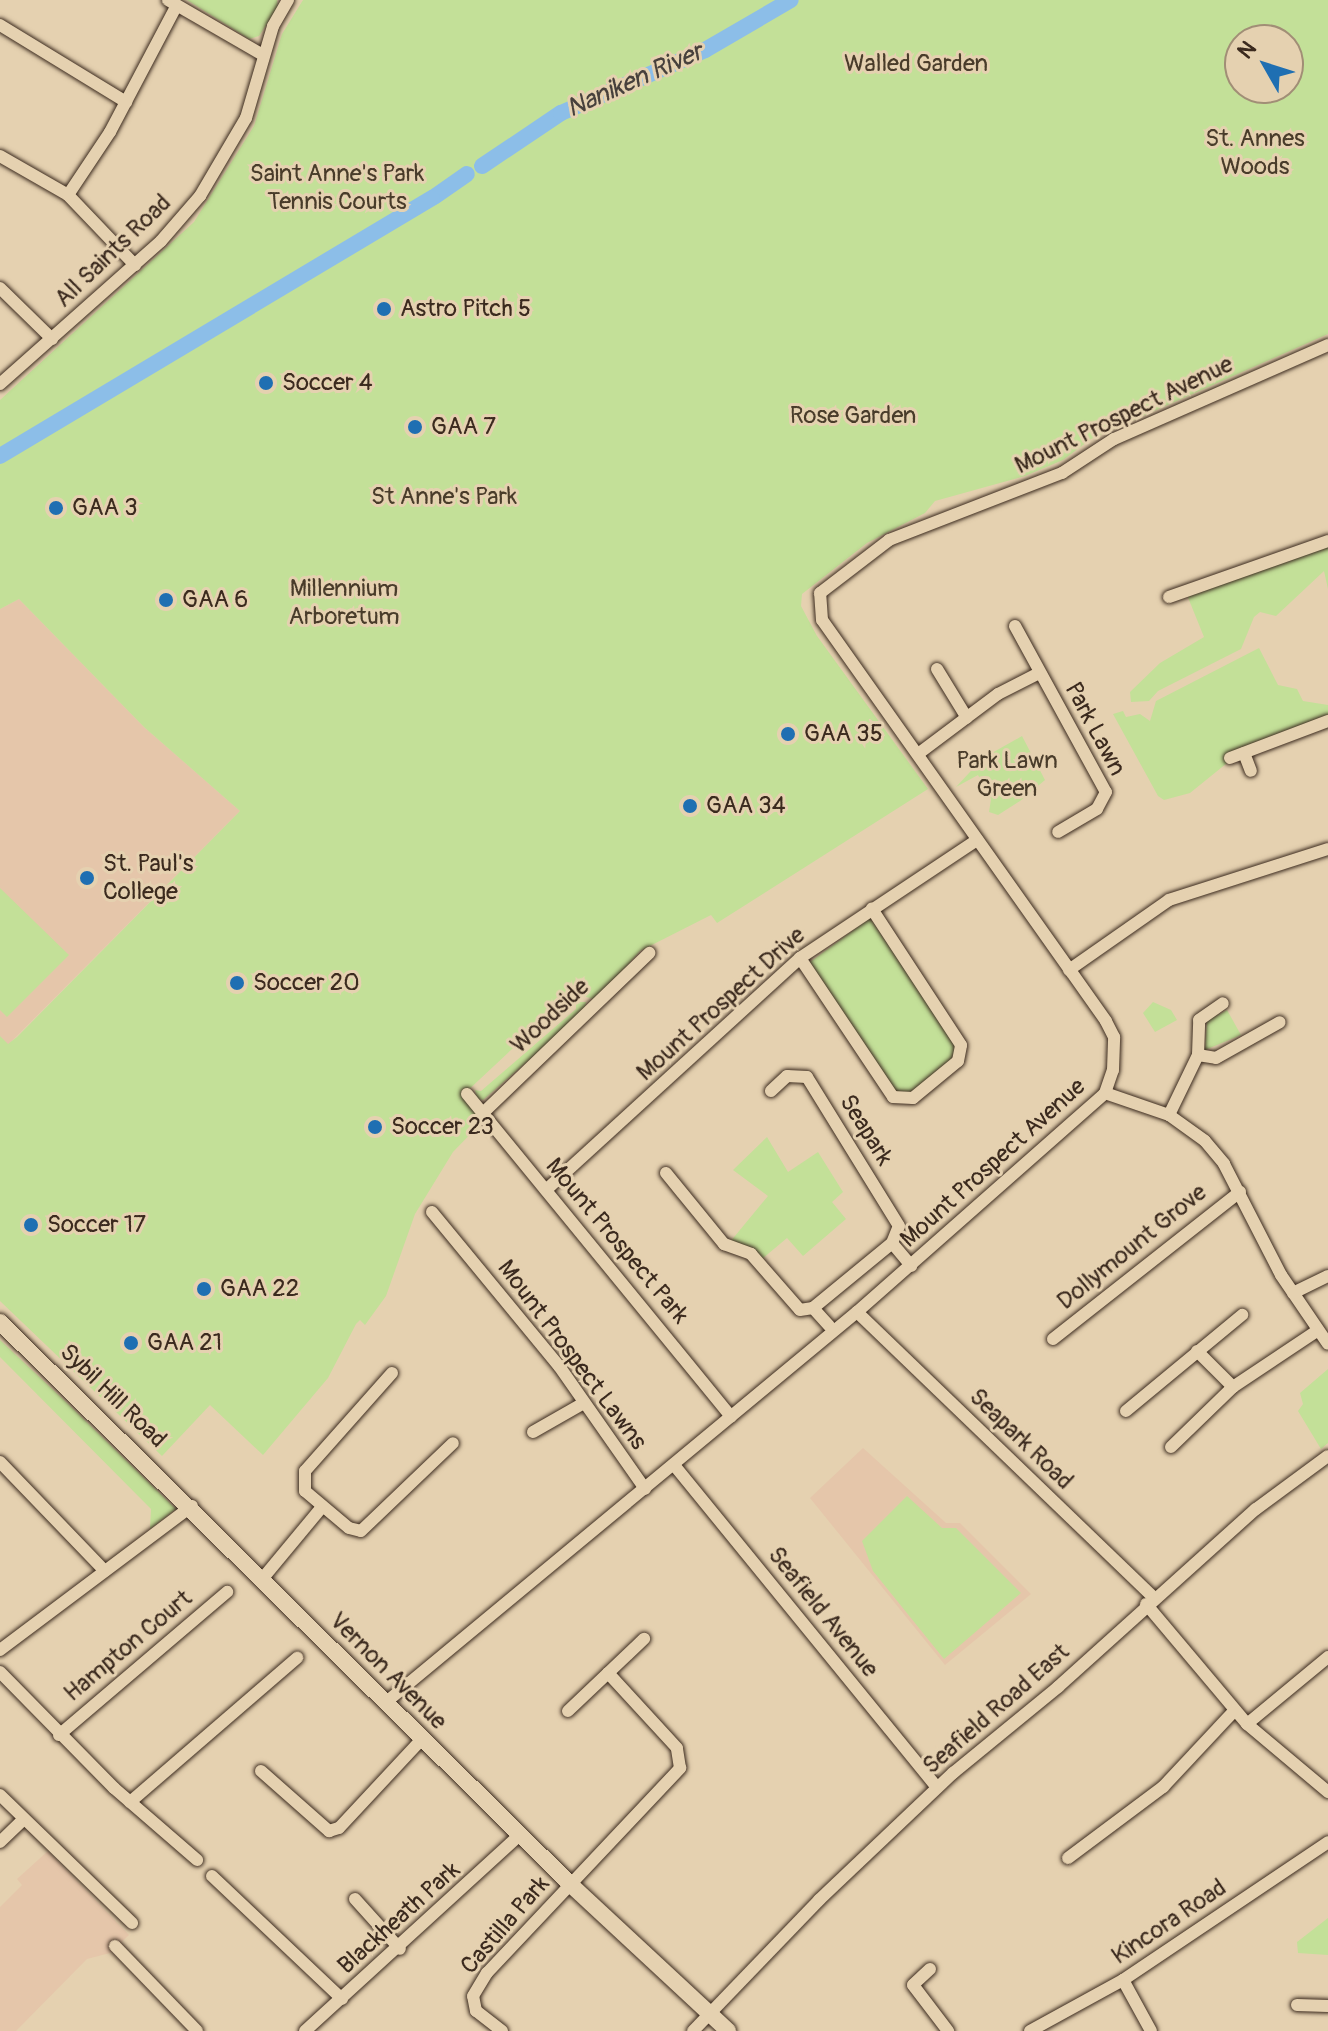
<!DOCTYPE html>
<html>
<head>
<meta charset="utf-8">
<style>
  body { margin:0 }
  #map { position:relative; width:1328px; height:2031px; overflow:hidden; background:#e5d1b0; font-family:Pangolin,sans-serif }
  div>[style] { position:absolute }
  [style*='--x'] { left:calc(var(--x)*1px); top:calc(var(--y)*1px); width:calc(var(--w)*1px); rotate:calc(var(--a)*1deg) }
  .built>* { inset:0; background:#e5c6aa }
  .green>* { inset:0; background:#c3e098 }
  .river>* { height:16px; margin:-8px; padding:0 8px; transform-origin:8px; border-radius:8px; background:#8cbee8 }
  .roads { filter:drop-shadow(0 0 2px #3b2a1e) drop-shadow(0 0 2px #3b2a1e) }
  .minor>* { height:12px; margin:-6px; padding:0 6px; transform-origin:6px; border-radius:6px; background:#e5d1b0 }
  .major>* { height:16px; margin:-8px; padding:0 8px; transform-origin:8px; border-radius:8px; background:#e5d1b0 }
  .dots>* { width:22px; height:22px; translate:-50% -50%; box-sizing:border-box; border:4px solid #e5d1b0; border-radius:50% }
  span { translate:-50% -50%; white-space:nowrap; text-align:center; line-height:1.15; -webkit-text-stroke:6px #e5d1b0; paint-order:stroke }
  .park-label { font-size:24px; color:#493c2a }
  .street-label { font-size:24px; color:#3b2a1e }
  .poi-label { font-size:24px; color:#3b2a1e }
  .left { translate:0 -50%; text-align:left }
  .water-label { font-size:26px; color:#47403c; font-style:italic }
  .north { position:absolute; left:1224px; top:24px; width:80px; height:80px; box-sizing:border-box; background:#e5d1b0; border:2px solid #a18e76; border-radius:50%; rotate:309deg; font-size:22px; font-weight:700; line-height:32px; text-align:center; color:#3b2a1e }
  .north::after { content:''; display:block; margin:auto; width:28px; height:36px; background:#1f6fb2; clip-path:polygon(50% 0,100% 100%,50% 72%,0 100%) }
</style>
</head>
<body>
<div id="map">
  <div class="built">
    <i style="clip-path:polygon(19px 599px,144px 727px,240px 811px,0 1053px,0 609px)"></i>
    <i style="clip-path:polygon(863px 1448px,946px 1523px,960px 1523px,1031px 1594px,945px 1665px,810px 1498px)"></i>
    <i style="clip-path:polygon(48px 1851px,129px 1935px,110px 1953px,87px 1959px,16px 2031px,0 2031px,0 1907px,22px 1885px,17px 1879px)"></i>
  </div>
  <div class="green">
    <i style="clip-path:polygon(187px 0,277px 0,278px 7px,259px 36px,249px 39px)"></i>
    <i style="clip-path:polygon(evenodd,303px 0,1328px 0,1328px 334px,1091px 439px,1063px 460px,1025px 476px,935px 501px,925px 513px,867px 543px,802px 594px,801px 606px,817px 636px,928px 789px,717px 923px,711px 915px,640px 951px,597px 1000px,572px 993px,464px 1094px,482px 1122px,453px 1152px,415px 1214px,386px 1296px,365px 1325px,360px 1320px,356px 1324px,328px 1378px,263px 1455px,210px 1405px,162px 1456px,0 1301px,0 1036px,8px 1044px,17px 1037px,240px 811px,144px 727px,19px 599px,0 609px,0 400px,194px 222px,254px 126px,282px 34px,303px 0,1240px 40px,1288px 40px,1288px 88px,1240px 88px,1240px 40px)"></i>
    <i style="clip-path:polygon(1328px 545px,1328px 589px,1324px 571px,1276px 616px,1260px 612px,1254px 617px,1241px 649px,1158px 691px,1149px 701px,1131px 702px,1130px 692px,1160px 663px,1204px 637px,1187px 595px)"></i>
    <i style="clip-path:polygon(1259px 648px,1278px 685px,1297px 689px,1303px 701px,1328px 705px,1328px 715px,1237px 755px,1190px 793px,1164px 800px,1158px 796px,1113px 714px,1123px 711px,1126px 717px,1140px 714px,1150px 721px,1156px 701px)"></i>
    <i style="clip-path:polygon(1022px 736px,1045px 780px,1020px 801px,998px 815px,989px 812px,991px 799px,978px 775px,956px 787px,983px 758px)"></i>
    <i style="clip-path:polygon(0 888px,69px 955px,7px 1017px,0 1010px)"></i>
    <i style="clip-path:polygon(870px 918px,958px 1049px,958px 1055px,912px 1096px,899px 1097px,810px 962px)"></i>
    <i style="clip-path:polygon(576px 1002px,586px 1002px,584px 1012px,483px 1100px,477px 1099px,475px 1090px,481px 1091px,576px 1009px)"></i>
    <i style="clip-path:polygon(1153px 1002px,1171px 1010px,1177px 1020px,1155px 1032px,1143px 1013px)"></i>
    <i style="clip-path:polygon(1227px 1010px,1241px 1035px,1205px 1050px,1207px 1021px)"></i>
    <i style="clip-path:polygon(767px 1137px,788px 1172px,818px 1152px,843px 1192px,832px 1202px,846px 1219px,803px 1256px,787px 1238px,762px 1259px,730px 1242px,768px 1196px,733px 1170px)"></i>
    <i style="clip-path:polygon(0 1340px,66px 1402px,176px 1509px,150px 1529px,151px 1509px,0 1357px)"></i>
    <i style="clip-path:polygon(1328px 1369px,1328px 1443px,1321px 1449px,1298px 1411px,1303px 1404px,1300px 1393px)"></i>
    <i style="clip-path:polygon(907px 1496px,942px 1528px,956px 1528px,1021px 1593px,944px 1659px,873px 1571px,862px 1541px)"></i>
    <i style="clip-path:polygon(1328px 1918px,1328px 1955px,1298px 1953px,1297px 1942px)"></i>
  </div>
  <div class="river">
    <i style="--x:482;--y:166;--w:95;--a:-33.9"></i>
    <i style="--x:561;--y:113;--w:157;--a:-23.6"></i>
    <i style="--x:705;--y:50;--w:99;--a:-30.2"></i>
    <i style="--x:434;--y:197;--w:40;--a:-34.9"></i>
    <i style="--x:0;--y:456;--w:503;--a:-30.85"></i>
  </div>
  <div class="roads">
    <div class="minor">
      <i style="--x:168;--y:0;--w:110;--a:30.1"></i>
      <i style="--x:0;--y:25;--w:148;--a:31.4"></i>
      <i style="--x:0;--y:156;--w:78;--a:29.8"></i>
      <i style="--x:68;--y:195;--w:97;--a:46.3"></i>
      <i style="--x:68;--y:195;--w:76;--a:-56.3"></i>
      <i style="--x:110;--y:132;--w:141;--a:-62.2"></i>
      <i style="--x:0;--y:288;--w:73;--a:44.4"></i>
      <i style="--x:0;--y:384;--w:215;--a:-41.6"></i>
      <i style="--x:161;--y:241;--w:60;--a:-49.1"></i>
      <i style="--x:200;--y:196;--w:91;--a:-59.5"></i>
      <i style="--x:246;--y:118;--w:96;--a:-73.6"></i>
      <i style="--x:273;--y:26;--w:30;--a:-60"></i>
      <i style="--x:1169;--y:597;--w:169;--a:-19.4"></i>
      <i style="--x:1015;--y:626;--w:189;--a:61.3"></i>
      <i style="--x:1106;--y:792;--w:19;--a:118"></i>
      <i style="--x:1097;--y:809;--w:45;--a:149.5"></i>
      <i style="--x:937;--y:669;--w:57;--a:58.5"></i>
      <i style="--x:1244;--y:753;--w:19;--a:69"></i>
      <i style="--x:918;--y:754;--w:100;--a:-36.9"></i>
      <i style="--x:998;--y:694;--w:46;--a:-27.1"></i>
      <i style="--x:1230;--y:758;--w:105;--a:-20.7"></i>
      <i style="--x:800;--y:958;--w:167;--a:56.2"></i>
      <i style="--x:893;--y:1097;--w:20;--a:3"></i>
      <i style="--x:913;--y:1098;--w:58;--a:-39.4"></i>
      <i style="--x:958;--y:1061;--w:16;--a:-79"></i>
      <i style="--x:961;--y:1045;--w:163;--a:-123.2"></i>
      <i style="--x:1069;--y:970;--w:122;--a:-35"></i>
      <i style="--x:1169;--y:900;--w:167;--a:-17.8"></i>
      <i style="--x:1198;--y:1055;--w:18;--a:9"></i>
      <i style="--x:1216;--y:1058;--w:73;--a:-29.4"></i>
      <i style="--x:1105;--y:1093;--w:68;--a:19"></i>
      <i style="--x:1169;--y:1115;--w:44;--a:35.8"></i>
      <i style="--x:1205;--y:1141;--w:30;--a:50"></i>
      <i style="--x:1224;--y:1164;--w:125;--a:62.8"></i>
      <i style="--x:1281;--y:1275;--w:83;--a:55.7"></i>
      <i style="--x:467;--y:1094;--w:417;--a:50.7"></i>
      <i style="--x:483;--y:1113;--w:231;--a:-43.9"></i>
      <i style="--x:1169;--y:1115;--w:67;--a:-64.2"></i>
      <i style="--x:1198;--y:1055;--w:35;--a:-88"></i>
      <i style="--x:1199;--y:1020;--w:29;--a:-35"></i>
      <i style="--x:666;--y:1173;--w:92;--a:50.8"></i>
      <i style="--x:724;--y:1244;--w:29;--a:20"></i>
      <i style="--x:751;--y:1254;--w:74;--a:48.8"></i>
      <i style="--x:800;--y:1310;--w:13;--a:-9"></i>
      <i style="--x:813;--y:1308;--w:102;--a:-39.4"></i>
      <i style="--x:892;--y:1243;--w:18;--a:-68"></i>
      <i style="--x:899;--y:1226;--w:175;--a:-121.7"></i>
      <i style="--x:807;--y:1077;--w:20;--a:-177"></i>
      <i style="--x:787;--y:1076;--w:22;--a:137"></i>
      <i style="--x:546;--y:1190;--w:344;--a:-42.4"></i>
      <i style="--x:800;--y:958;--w:213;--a:-33.7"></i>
      <i style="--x:432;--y:1212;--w:200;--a:50.5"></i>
      <i style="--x:559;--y:1366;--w:150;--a:55"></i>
      <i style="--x:892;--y:1243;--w:30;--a:50"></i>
      <i style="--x:1293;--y:1293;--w:39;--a:-26"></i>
      <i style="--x:813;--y:1308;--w:24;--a:48"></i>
      <i style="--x:857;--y:1312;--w:412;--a:43.9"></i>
      <i style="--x:1053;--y:1339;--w:238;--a:-38.2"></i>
      <i style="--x:1197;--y:1351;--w:51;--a:45"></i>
      <i style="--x:392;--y:1373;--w:131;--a:131.6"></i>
      <i style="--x:305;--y:1471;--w:20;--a:90"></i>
      <i style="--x:305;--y:1491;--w:57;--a:40.1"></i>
      <i style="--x:349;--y:1528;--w:12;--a:14"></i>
      <i style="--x:361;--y:1531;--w:127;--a:-43.7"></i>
      <i style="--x:1126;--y:1411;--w:151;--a:-39.6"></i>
      <i style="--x:533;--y:1432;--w:56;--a:-29.7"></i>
      <i style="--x:1171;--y:1447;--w:86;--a:-44.1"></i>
      <i style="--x:1233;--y:1387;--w:102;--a:-33.8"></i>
      <i style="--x:0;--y:1462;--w:151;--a:46.1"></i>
      <i style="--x:674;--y:1465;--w:416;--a:50.8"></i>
      <i style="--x:263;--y:1578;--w:92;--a:-50.3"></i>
      <i style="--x:1146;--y:1604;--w:157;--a:49.9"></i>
      <i style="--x:1247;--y:1724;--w:106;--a:40"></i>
      <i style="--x:0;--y:1650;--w:240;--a:-36.9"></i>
      <i style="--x:0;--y:1672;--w:163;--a:45.5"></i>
      <i style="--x:114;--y:1788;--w:110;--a:40.9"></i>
      <i style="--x:385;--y:1703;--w:613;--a:-39.64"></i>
      <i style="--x:857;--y:1312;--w:331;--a:-41.4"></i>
      <i style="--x:1105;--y:1093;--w:24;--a:-71"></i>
      <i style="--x:1113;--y:1070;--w:33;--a:-88"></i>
      <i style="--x:1114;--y:1037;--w:18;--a:-117"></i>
      <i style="--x:1106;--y:1021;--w:491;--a:-125.3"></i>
      <i style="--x:822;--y:620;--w:27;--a:-94"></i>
      <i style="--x:820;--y:593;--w:87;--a:-37.5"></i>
      <i style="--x:889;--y:540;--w:186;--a:-21.2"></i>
      <i style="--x:1062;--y:473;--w:62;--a:-33.2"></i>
      <i style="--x:1114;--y:439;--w:234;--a:-23.7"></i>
      <i style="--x:568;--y:1711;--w:105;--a:-43.5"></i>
      <i style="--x:1247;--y:1724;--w:105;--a:-39.6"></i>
      <i style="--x:59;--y:1735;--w:221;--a:-40.4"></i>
      <i style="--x:261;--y:1771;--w:91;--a:41.4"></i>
      <i style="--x:329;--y:1831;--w:10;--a:-17"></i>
      <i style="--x:339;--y:1828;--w:122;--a:-47"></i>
      <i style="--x:0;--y:1795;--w:184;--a:44.1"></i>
      <i style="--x:130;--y:1802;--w:221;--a:-40.8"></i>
      <i style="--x:0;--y:1842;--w:33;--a:-44"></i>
      <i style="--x:1068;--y:1858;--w:119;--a:-36.8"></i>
      <i style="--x:1163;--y:1787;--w:105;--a:-46.9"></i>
      <i style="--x:212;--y:1876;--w:179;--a:43.4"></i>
      <i style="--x:355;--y:1899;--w:67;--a:48"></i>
      <i style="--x:115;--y:1946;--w:118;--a:46"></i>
      <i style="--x:930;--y:1969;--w:23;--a:137"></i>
      <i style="--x:913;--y:1985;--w:58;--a:52.7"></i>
      <i style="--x:1123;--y:1980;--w:58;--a:61.2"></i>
      <i style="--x:1297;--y:2005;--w:31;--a:2"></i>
      <i style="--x:305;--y:2031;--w:291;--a:-42.4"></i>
      <i style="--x:502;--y:2031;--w:33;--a:-142"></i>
      <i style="--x:476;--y:2011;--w:15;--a:-101"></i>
      <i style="--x:473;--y:1996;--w:27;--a:-59"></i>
      <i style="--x:487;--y:1973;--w:282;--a:-46.7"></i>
      <i style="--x:680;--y:1768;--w:20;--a:-99"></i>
      <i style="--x:677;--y:1748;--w:102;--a:-132.6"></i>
      <i style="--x:693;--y:2031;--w:182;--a:-46.1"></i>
      <i style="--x:819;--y:1900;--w:185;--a:-43.5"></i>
      <i style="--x:953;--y:1773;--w:136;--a:-39.3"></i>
      <i style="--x:1058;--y:1687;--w:266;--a:-42"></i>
      <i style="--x:1256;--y:1509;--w:89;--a:-36.4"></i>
      <i style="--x:1030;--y:2031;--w:106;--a:-28.7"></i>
      <i style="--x:1123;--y:1980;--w:247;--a:-33.9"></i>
    </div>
    <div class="major">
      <i style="--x:0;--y:1322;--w:799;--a:44.59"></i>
      <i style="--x:569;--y:1883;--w:217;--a:42.9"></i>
    </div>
  </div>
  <div class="dots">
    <i style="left:384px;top:309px;background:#1f6fb2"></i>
    <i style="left:266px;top:383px;background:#1f6fb2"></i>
    <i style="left:415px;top:427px;background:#1f6fb2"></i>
    <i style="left:56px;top:508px;background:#1f6fb2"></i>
    <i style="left:166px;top:600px;background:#1f6fb2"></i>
    <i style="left:788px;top:734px;background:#1f6fb2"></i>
    <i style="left:690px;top:806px;background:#1f6fb2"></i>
    <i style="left:87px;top:878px;background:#1f6fb2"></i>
    <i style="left:237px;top:983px;background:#1f6fb2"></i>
    <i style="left:375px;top:1127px;background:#1f6fb2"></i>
    <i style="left:31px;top:1225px;background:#1f6fb2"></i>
    <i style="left:204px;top:1289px;background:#1f6fb2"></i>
    <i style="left:131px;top:1343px;background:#1f6fb2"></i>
  </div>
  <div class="park-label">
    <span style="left:916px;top:64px">Walled Garden</span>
    <span style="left:1255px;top:153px">St. Annes<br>Woods</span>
    <span style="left:337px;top:188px">Saint Anne's Park<br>Tennis Courts</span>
    <span style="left:853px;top:416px">Rose Garden</span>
    <span style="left:444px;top:497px">St Anne's Park</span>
    <span style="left:344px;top:603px">Millennium<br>Arboretum</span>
    <span style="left:1007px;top:775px">Park Lawn<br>Green</span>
  </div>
  <div class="street-label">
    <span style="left:113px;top:251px;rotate:-44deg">All Saints Road</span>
    <span style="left:1124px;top:415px;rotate:-26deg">Mount Prospect Avenue</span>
    <span style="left:1095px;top:729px;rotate:62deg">Park Lawn</span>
    <span style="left:721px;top:1004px;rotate:-42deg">Mount Prospect Drive</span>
    <span style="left:550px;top:1016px;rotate:-43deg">Woodside</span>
    <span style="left:866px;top:1130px;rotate:58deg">Seapark</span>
    <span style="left:993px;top:1163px;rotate:-42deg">Mount Prospect Avenue</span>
    <span style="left:617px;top:1241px;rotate:50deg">Mount Prospect Park</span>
    <span style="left:1132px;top:1247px;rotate:-39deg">Dollymount Grove</span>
    <span style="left:572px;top:1355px;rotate:53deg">Mount Prospect Lawns</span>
    <span style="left:113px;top:1396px;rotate:44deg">Sybil Hill Road</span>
    <span style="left:1021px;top:1439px;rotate:44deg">Seapark Road</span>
    <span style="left:823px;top:1612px;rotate:51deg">Seafield Avenue</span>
    <span style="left:128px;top:1646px;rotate:-40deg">Hampton Court</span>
    <span style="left:388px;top:1671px;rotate:45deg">Vernon Avenue</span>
    <span style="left:996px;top:1709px;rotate:-41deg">Seafield Road East</span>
    <span style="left:399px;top:1918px;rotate:-42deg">Blackheath Park</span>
    <span style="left:1169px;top:1922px;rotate:-34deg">Kincora Road</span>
    <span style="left:505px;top:1925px;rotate:-49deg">Castilla Park</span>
  </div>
  <div class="poi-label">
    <span class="left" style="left:400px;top:309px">Astro Pitch 5</span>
    <span class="left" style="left:282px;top:383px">Soccer 4</span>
    <span class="left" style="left:431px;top:427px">GAA 7</span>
    <span class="left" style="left:72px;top:508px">GAA 3</span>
    <span class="left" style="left:182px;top:600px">GAA 6</span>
    <span class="left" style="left:804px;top:734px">GAA 35</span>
    <span class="left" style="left:706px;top:806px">GAA 34</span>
    <span class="left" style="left:103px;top:878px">St. Paul's<br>College</span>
    <span class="left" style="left:253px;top:983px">Soccer 20</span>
    <span class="left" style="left:391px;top:1127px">Soccer 23</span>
    <span class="left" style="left:47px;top:1225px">Soccer 17</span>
    <span class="left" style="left:220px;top:1289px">GAA 22</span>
    <span class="left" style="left:147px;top:1343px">GAA 21</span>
  </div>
  <div class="water-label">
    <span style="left:635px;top:81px;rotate:-24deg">Naniken River</span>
  </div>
  <div class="north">N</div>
</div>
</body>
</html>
